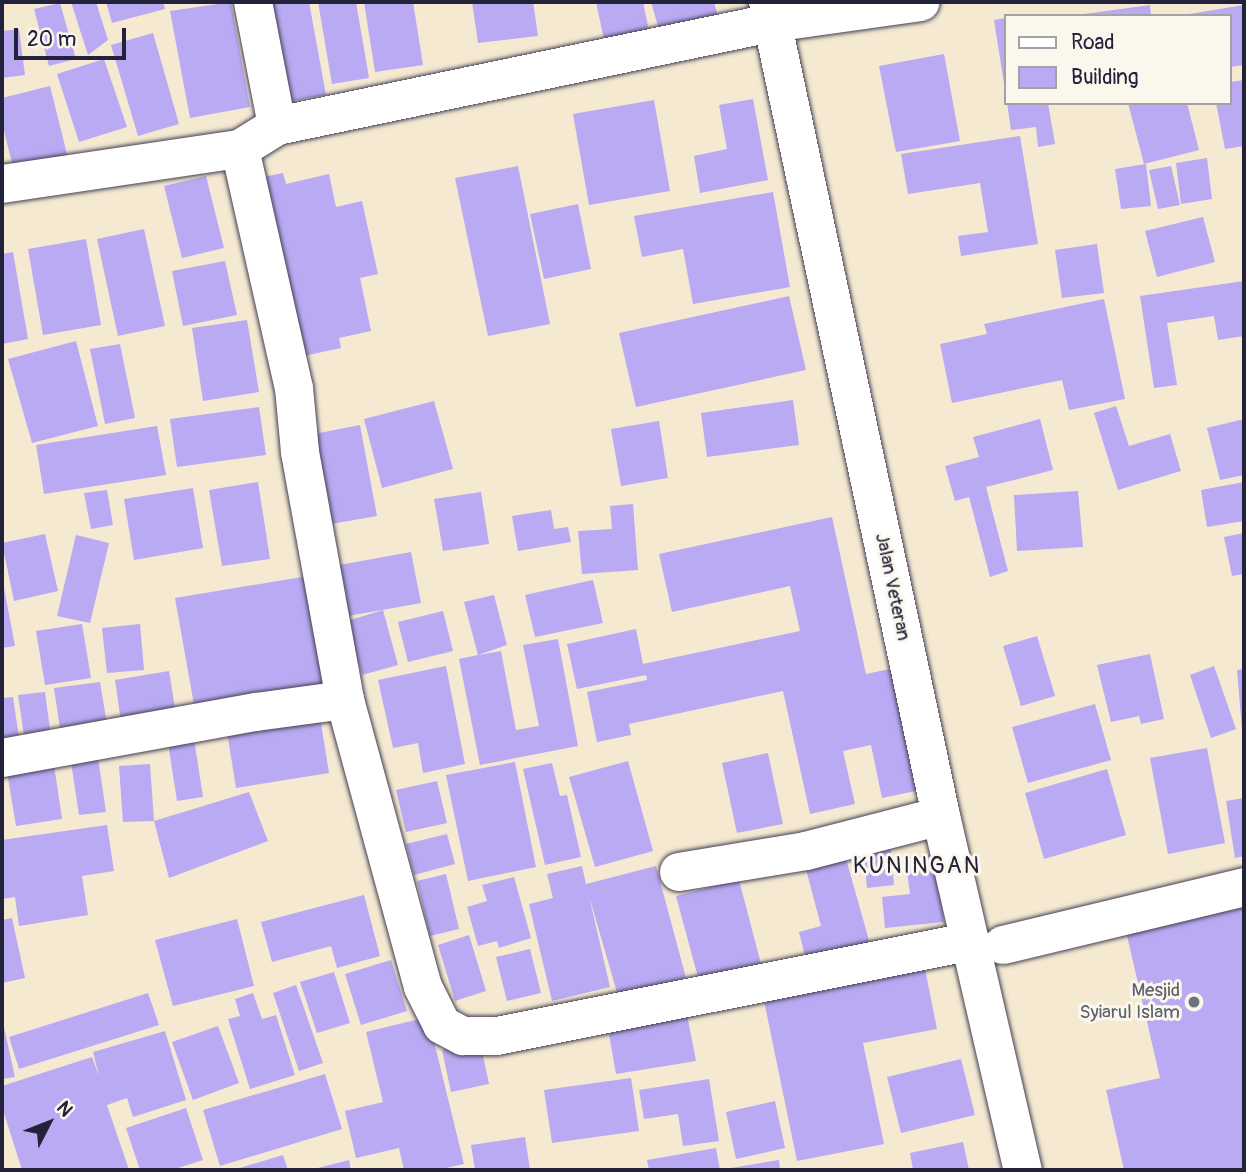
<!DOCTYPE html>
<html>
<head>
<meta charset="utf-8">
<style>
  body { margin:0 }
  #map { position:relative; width:1246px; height:1172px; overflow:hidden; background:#f5e9d2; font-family:Pangolin,sans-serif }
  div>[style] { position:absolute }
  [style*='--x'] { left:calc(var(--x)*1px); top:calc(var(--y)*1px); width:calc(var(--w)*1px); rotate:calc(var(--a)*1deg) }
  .building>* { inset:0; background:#baa9f3 }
  .roads { filter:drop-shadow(0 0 2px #424052) drop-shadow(0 0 2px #424052) }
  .minor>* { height:38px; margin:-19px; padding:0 19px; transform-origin:19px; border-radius:19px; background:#fff }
  .major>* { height:38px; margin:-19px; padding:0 19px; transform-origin:19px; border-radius:19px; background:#fff }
  .dots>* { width:19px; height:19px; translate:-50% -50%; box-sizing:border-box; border:4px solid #fbf7ec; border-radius:50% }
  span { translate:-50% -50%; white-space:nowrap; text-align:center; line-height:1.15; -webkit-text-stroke:6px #fbf7ec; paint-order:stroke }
  .street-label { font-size:19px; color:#22223b }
  .worship-label { font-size:19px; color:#5b616d }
  .right { translate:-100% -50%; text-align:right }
  .quarter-label { font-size:23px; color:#22223b; letter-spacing:2px }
  .frame { position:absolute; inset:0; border:4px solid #22223b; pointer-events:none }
  .legend { position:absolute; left:1004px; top:14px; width:228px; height:91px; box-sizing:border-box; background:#fbf7ec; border:2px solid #a4a2a5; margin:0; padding:9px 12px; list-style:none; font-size:21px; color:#22223b }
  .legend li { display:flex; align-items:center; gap:14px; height:35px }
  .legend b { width:35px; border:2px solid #a4a2a5 }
  .north { position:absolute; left:14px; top:1088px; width:70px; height:70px; -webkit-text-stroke:5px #fbf7ec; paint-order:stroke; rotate:48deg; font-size:19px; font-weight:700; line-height:28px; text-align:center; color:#22223b }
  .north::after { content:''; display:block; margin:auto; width:24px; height:32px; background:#22223b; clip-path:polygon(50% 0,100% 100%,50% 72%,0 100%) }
  .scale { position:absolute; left:14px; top:28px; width:112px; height:32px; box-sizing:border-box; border:4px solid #22223b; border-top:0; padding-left:9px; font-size:21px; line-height:24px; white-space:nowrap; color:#22223b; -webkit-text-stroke:5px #fbf7ec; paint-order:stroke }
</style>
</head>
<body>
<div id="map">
  <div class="building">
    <i style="clip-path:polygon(71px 2px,96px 2px,108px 40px,88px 55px)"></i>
    <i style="clip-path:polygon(106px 2px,163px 2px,165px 9px,112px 23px)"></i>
    <i style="clip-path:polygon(231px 2px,250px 107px,190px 118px,170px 11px)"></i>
    <i style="clip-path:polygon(267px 2px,309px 2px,326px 95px,285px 102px)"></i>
    <i style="clip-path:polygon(318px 2px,356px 2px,369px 78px,332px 84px)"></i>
    <i style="clip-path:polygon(364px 2px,413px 2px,423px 65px,375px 72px)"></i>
    <i style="clip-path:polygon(472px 2px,533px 2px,538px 36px,478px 43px)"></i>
    <i style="clip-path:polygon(596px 2px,643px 2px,650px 35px,605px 44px)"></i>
    <i style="clip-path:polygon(651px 2px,714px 2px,720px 24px,662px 40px)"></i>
    <i style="clip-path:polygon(60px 3px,76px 59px,49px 66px,34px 9px)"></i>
    <i style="clip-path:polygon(1150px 5px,1151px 16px,1084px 16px,1084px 14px)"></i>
    <i style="clip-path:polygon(1244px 5px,1244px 65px,1230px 67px,1230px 16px,1177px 16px)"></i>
    <i style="clip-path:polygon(1006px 18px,1006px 90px,1005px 90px,994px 20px)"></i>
    <i style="clip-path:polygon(19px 29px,25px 75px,2px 78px,2px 31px)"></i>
    <i style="clip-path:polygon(153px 33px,179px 124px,138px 136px,111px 45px)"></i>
    <i style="clip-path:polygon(944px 54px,960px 141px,896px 152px,879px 66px)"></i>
    <i style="clip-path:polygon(104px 59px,127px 127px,79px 142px,57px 74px)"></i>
    <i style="clip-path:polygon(1244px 80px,1244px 146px,1225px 149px,1216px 103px,1230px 103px,1230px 82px)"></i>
    <i style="clip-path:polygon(50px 86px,68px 158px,14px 171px,2px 123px,2px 98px)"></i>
    <i style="clip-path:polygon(753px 99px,768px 180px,700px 193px,694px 156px,727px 149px,719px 105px)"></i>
    <i style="clip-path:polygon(654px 100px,670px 191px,589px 205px,573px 114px)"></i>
    <i style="clip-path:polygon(1007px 103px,1048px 103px,1055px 144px,1038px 147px,1036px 127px,1011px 130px)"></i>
    <i style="clip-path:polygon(1128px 103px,1187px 103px,1199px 150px,1144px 164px)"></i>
    <i style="clip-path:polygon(1020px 136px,1038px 244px,961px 256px,958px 236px,988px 232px,980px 183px,908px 194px,901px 154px)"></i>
    <i style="clip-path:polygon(1207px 158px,1212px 199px,1181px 204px,1176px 163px)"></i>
    <i style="clip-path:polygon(1146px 164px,1151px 206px,1121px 209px,1115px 169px)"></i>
    <i style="clip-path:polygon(518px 166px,550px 324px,488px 336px,455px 178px)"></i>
    <i style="clip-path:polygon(1171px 166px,1180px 205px,1158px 209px,1149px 170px)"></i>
    <i style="clip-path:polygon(283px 173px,286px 184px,329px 174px,336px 207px,362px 201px,378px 274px,360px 278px,371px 331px,339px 338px,341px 348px,294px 358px,254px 179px)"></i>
    <i style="clip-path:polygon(206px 176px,224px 248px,182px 258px,164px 186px)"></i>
    <i style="clip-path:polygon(773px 192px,790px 287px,693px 304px,683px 249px,642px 257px,634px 216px)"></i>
    <i style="clip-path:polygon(578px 204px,591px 269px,544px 279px,530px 214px)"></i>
    <i style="clip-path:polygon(1203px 217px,1215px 262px,1157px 277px,1145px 231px)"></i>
    <i style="clip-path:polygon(144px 229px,165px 326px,118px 336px,97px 239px)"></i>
    <i style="clip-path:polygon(86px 239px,101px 325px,43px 335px,28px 249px)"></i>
    <i style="clip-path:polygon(1097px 244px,1104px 293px,1062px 298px,1055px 250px)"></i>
    <i style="clip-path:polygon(13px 252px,28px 339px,2px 344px,2px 254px)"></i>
    <i style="clip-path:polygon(225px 261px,237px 315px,183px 326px,172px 271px)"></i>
    <i style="clip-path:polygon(1244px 281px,1244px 336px,1218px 340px,1214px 316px,1167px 323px,1177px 385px,1154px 388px,1140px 296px)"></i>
    <i style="clip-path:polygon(789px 296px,806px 370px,636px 407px,619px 333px)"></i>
    <i style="clip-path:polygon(1104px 299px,1125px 399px,1069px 410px,1062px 380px,952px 403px,940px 344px,987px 334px,984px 324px)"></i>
    <i style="clip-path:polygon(247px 320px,259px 392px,203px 401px,192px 328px)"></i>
    <i style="clip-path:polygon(76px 341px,98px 426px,32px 443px,8px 359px)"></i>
    <i style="clip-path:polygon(120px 344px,135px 418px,105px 424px,90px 349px)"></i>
    <i style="clip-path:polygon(793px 400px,799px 445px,707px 457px,701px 413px)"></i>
    <i style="clip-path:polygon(434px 401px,453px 469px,382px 488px,364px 419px)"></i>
    <i style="clip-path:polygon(1116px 406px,1129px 446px,1170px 434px,1181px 471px,1118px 490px,1094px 413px)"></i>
    <i style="clip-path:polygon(259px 407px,266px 455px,177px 467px,170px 419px)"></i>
    <i style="clip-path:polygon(1040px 419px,1053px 470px,986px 487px,1008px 571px,990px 577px,969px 497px,955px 501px,945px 466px,979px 457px,973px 437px)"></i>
    <i style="clip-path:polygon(1244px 419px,1244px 475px,1220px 480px,1207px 428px)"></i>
    <i style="clip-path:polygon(659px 421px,668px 478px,621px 486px,611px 429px)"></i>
    <i style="clip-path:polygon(360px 425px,377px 516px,320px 526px,304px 436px)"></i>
    <i style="clip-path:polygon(157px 426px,166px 475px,44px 494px,36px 445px)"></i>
    <i style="clip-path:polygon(258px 482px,270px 559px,222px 566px,209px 490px)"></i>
    <i style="clip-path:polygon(1244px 482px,1244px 521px,1207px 527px,1201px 490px)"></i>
    <i style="clip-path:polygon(193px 488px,203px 548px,134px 560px,124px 499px)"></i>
    <i style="clip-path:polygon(107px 490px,113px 525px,91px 529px,84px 493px)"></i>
    <i style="clip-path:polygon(1078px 491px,1083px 547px,1017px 551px,1014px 495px)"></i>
    <i style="clip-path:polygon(481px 492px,489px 544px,443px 551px,434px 499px)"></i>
    <i style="clip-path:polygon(633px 504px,638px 570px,582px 574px,578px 531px,612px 529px,610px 506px)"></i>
    <i style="clip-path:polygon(551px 510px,554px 529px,568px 527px,571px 542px,518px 551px,512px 516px)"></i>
    <i style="clip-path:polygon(832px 517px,866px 674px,899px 667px,925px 789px,882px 798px,871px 745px,843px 751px,855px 804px,810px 814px,783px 691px,629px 724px,631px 735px,597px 742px,587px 692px,647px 680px,646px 675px,577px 689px,567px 644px,636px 629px,643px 664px,800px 631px,790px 586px,672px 612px,659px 554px)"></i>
    <i style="clip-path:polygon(1244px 533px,1244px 574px,1232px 576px,1224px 537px)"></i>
    <i style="clip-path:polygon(45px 534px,58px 591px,14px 601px,2px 543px)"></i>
    <i style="clip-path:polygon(76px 535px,109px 543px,90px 623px,57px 616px)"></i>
    <i style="clip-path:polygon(411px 552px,421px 603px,343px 617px,334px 566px)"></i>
    <i style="clip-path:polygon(308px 576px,329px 693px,196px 716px,175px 598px)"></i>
    <i style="clip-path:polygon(2px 577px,15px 646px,2px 648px)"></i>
    <i style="clip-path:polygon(593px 580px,603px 623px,535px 637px,525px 595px)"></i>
    <i style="clip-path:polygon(494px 595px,507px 645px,478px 655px,501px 651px,516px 730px,539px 726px,523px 645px,558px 639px,578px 746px,480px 765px,459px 659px,478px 655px,464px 602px)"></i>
    <i style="clip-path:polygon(383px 610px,398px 665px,362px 675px,347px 621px)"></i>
    <i style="clip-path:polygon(443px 611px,453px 651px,408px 662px,398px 622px)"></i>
    <i style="clip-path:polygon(82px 624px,91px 678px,45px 685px,36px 631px)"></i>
    <i style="clip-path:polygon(140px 624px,144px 670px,107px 673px,102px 628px)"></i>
    <i style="clip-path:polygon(1037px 636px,1055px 696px,1021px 706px,1003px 646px)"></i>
    <i style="clip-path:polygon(1150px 654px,1164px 719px,1141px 724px,1139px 716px,1111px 722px,1097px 665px)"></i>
    <i style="clip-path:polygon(446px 666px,465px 764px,423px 773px,418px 743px,393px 748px,378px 680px)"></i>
    <i style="clip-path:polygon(1214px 666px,1236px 729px,1211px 738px,1190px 675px)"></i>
    <i style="clip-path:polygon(1244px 669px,1244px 730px,1242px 730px,1237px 670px)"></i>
    <i style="clip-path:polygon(169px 671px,177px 720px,122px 729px,115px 680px)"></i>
    <i style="clip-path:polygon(100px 682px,109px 736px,62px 742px,54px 688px)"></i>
    <i style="clip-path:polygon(45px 692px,52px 745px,26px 749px,18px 695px)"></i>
    <i style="clip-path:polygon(13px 697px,21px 751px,2px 753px,2px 698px)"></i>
    <i style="clip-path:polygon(1095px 704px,1111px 760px,1028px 783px,1012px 727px)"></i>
    <i style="clip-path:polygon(318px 705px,329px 773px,236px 788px,225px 719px)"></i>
    <i style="clip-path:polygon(192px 726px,203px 797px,177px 801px,166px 730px)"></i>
    <i style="clip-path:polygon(1207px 748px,1225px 843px,1168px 854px,1150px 758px)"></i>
    <i style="clip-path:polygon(768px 753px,783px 824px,737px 833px,722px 763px)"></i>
    <i style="clip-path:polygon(98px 758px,106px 812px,79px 815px,71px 762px)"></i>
    <i style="clip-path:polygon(628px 761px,653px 851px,595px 867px,569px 777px)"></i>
    <i style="clip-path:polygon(515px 762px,536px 867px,468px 881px,446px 775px)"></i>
    <i style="clip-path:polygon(552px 763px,560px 796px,567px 795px,581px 857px,545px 865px,523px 769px)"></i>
    <i style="clip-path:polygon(150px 764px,154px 821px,123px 822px,119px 766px)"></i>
    <i style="clip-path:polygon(54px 765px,62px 819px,16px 826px,7px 772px)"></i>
    <i style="clip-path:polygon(1107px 769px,1126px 835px,1044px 859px,1025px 793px)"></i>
    <i style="clip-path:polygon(437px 781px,447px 823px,406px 832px,396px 790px)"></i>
    <i style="clip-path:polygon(249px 792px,268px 841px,169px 878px,154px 821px)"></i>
    <i style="clip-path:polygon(1244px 798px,1244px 856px,1235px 858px,1226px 801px)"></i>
    <i style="clip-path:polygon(107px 825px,114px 871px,82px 876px,88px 915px,19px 926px,15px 897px,2px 899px,2px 840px)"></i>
    <i style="clip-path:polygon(447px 834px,455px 864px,414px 875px,406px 844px)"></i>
    <i style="clip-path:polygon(890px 841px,894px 885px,867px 888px,863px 843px)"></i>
    <i style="clip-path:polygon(843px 848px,872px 951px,808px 968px,799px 932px,821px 926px,803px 858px)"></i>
    <i style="clip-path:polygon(936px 854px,944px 922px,885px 928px,882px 897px,910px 894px,905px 857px)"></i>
    <i style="clip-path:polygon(582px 866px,586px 884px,656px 866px,686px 978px,618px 996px,589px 896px,610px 987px,552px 1001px,529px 904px,553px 898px,547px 874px)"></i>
    <i style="clip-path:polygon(446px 874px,459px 929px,430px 936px,417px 881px)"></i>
    <i style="clip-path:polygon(514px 877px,531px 938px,499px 948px,497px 941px,478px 946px,467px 907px,487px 901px,482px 885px)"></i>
    <i style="clip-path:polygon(739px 880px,761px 964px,699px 981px,676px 896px)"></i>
    <i style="clip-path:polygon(364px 895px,380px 956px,337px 968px,331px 946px,272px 962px,261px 922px)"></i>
    <i style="clip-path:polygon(1244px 900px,1244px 1170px,1124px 1170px,1106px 1090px,1160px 1078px,1125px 927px)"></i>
    <i style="clip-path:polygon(12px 918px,25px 978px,2px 983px,2px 920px)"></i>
    <i style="clip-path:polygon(237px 919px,254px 986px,173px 1006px,155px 940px)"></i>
    <i style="clip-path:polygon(469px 935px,486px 991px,455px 1001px,438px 945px)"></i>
    <i style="clip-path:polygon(530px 949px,541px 993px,507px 1001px,496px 957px)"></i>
    <i style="clip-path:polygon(923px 959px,937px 1029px,863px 1043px,884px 1144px,797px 1161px,762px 991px)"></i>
    <i style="clip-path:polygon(391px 960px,407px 1011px,361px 1025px,345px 974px)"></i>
    <i style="clip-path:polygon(334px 972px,350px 1023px,317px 1033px,300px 982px)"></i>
    <i style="clip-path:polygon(296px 985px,323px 1063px,299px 1071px,273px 993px)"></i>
    <i style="clip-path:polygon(148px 993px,159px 1025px,19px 1069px,9px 1037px)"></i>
    <i style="clip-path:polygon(253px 993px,262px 1019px,276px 1015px,295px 1075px,250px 1089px,228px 1019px,240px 1016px,235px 999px)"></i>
    <i style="clip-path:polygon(685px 1004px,696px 1061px,616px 1074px,606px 1017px)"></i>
    <i style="clip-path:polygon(428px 1017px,464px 1164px,437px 1170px,404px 1170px,399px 1148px,356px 1158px,345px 1111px,383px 1102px,366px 1032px)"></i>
    <i style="clip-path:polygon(2px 1018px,15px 1077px,2px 1079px)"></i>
    <i style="clip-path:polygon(218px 1026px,239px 1083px,193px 1100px,172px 1042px)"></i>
    <i style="clip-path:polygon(165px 1031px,186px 1100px,133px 1117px,127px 1098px,107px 1105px,129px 1170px,22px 1170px,2px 1107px,2px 1086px,92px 1057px,99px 1076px,93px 1052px)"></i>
    <i style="clip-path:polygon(480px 1041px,489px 1084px,451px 1092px,442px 1050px)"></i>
    <i style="clip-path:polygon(961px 1059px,975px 1115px,901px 1133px,887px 1077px)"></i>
    <i style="clip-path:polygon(325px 1074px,342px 1129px,220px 1166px,203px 1110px)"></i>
    <i style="clip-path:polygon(631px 1078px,639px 1131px,552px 1143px,544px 1090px)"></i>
    <i style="clip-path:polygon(709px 1079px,719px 1141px,683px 1146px,678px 1114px,644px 1119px,639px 1090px)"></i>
    <i style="clip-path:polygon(775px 1101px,785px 1148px,736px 1159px,726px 1112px)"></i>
    <i style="clip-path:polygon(186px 1108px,203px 1160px,172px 1170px,140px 1170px,126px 1128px)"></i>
    <i style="clip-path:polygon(525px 1137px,530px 1170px,475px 1170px,471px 1145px)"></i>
    <i style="clip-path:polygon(963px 1142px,969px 1170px,913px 1170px,910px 1153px)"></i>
    <i style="clip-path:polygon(716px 1148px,720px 1170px,649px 1170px,647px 1160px)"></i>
    <i style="clip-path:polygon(283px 1155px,288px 1170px,233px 1170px)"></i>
    <i style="clip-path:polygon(349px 1160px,351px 1170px,314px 1170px,314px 1169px)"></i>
    <i style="clip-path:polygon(779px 1160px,780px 1170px,725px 1170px,725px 1169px)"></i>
  </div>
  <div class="roads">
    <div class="minor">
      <i style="--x:253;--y:2;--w:126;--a:79"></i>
      <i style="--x:240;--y:149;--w:245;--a:77.3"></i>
      <i style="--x:294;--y:388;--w:64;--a:84.6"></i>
      <i style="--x:300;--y:452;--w:252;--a:79.7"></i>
      <i style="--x:345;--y:700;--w:297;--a:74.8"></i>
      <i style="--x:423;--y:987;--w:42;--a:63.4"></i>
      <i style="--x:442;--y:1025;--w:24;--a:28"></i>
      <i style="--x:463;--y:1036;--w:34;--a:0"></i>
      <i style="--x:497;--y:1036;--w:483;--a:-11.3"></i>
      <i style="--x:2;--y:184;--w:241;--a:-8.4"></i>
      <i style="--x:240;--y:149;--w:44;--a:-31.9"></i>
      <i style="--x:277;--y:126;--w:505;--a:-11.78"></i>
      <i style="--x:771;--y:23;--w:151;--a:-8"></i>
      <i style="--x:2;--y:758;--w:258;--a:-10.3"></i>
      <i style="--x:256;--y:712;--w:90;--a:-7.7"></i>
      <i style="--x:679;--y:872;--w:129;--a:-9.4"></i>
      <i style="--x:806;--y:851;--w:139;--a:-14.5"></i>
      <i style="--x:1003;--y:945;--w:248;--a:-13.5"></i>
    </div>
    <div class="major">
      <i style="--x:768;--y:2;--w:832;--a:78"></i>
      <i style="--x:941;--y:816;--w:363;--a:77"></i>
    </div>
  </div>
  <div class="dots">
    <i style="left:1194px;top:1002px;background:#6b7280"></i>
  </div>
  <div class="street-label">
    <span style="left:892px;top:587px;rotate:78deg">Jalan Veteran</span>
  </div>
  <div class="worship-label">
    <span class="right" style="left:1180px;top:1002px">Mesjid<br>Syiarul Islam</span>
  </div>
  <div class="quarter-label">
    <span style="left:917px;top:866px">KUNINGAN</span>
  </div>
  <div class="frame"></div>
  <ul class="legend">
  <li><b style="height:9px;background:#fff"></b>Road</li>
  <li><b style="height:19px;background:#baa9f3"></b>Building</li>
  </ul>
  <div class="north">N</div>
  <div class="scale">20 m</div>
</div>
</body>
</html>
